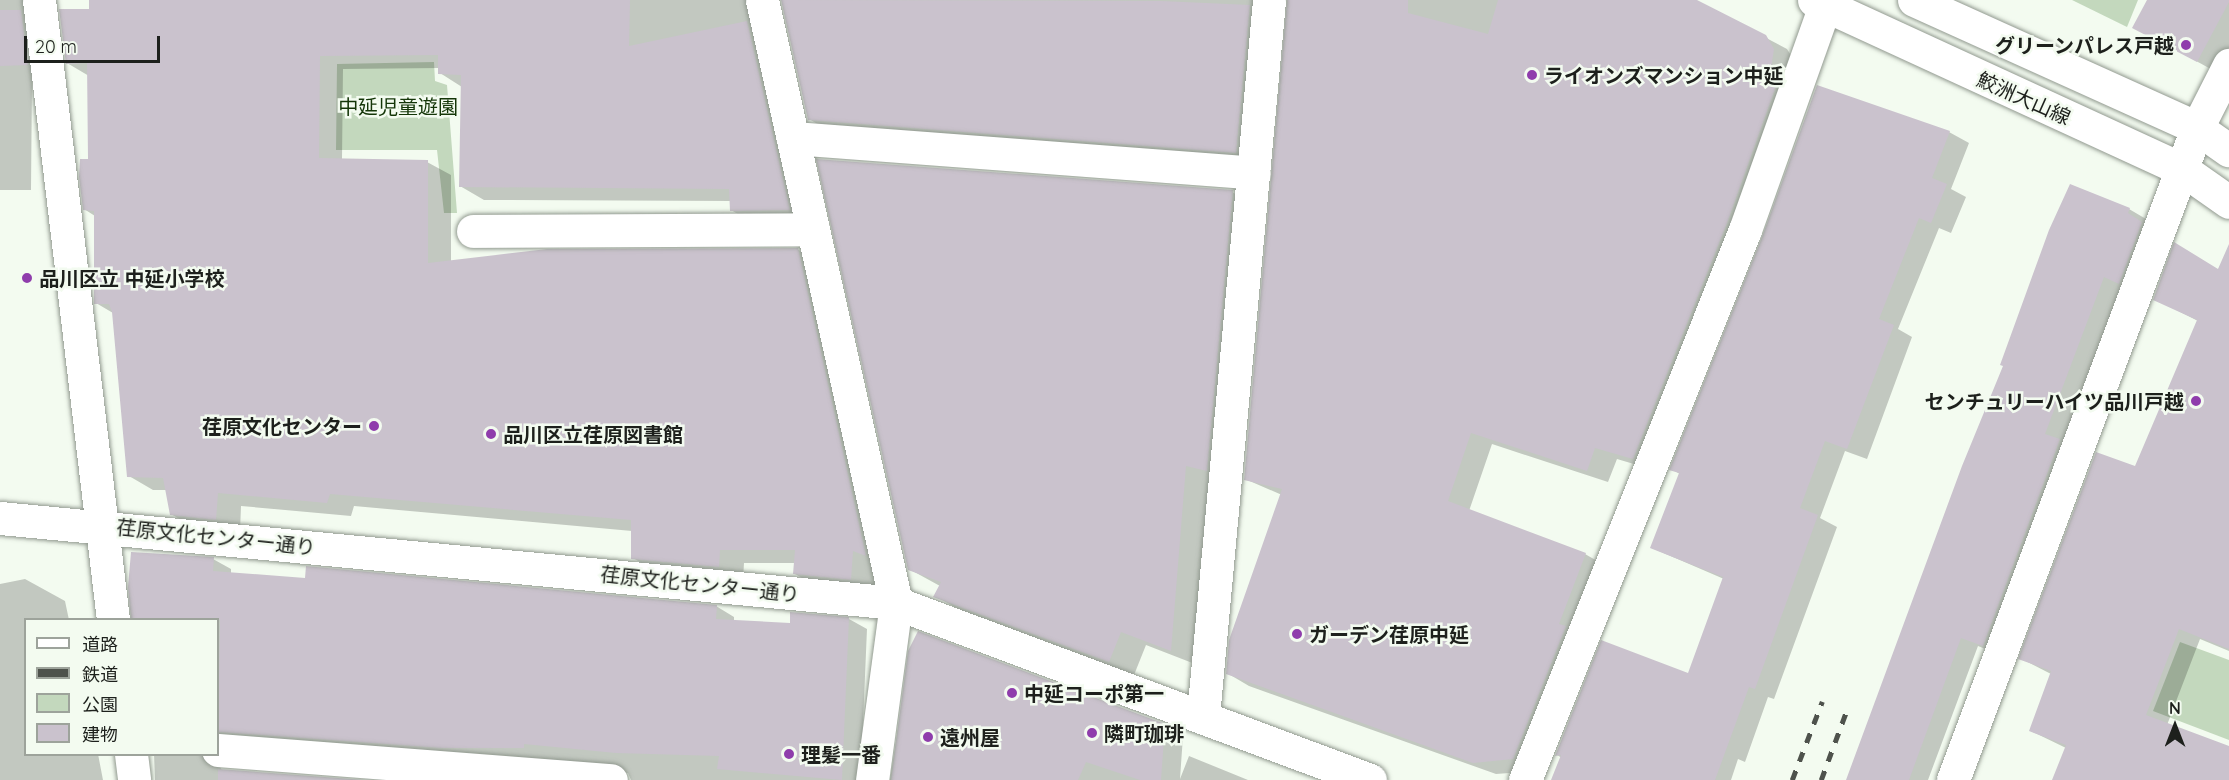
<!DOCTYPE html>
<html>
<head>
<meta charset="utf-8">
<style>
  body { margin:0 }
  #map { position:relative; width:2229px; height:780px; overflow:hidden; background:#f3fbf0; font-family:Quicksand,"Noto Sans JP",sans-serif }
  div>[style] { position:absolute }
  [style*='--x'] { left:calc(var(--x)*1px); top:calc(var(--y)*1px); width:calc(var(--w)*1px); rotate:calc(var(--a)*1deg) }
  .green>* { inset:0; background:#c3d8bd }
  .shadow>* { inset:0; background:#0003 }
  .building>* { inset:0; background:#cac2cd }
  .roads { filter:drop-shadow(0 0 2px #91998f) drop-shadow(0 0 2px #91998f) }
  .minor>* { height:33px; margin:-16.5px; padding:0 16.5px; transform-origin:16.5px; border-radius:16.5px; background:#fff }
  .major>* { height:33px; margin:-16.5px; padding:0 16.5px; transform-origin:16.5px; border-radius:16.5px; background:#fff }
  .rail>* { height:4.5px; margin-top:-2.25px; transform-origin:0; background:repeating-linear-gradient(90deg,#4e524c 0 10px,transparent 0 20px) }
  .dots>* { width:16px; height:16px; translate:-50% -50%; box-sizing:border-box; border:3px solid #f3fbf0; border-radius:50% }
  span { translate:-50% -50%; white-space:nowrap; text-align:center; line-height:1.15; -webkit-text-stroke:5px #f3fbf0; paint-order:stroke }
  .poi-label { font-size:20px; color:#1d201c; font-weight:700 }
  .right { translate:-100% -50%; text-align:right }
  .left { translate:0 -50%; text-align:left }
  .street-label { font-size:20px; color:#1d201c }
  .park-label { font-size:20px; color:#143608 }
  .legend { position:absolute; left:24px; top:618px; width:195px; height:138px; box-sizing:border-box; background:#f3fbf0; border:2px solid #9da39b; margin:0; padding:8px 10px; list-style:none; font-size:18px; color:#1d201c }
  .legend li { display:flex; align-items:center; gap:12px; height:30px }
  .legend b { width:30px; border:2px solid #9da39b }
  .north { position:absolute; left:2145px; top:696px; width:60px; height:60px; -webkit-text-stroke:4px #f3fbf0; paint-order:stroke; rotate:0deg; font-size:16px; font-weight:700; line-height:24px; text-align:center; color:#1d201c }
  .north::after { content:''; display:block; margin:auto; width:21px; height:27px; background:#1d201c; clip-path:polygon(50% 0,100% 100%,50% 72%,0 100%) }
  .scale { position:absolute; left:24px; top:36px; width:136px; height:27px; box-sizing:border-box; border:3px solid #1d201c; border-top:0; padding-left:8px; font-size:18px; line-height:21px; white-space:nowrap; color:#1d201c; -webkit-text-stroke:4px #f3fbf0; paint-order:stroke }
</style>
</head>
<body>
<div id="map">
  <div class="green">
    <i style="clip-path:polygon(2072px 0,2138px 0,2127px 27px)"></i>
    <i style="clip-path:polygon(434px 62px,435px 81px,447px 85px,457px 213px,444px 213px,437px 150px,336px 150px,337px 64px)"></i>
    <i style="clip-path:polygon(2180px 642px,2229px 660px,2229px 740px,2153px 711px)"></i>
  </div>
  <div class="shadow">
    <i style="clip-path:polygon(0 0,44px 0,32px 79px,31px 190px,0 190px)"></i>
    <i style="clip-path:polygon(91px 0,776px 0,812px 223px,755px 224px,731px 210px,731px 201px,484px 200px,460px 186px,462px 87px,440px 73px,440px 68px,343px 69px,342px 160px,427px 162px,451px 175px,451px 261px,797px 249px,821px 263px,876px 564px,875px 593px,818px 587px,795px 574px,795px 563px,744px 563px,743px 580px,657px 572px,633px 558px,632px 531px,354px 506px,351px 516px,241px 506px,240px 532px,195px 528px,171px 514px,167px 490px,153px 490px,129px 476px,113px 313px,96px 303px,95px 216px,84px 209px,90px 160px,89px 76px,67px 63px,91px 10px)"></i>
    <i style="clip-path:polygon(783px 0,1274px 0,1259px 166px,833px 133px,809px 119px)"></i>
    <i style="clip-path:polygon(1289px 0,1694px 0,1787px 49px,1795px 62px,1654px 470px,1617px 459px,1608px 482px,1492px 444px,1469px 511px,1585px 554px,1606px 566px,1534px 771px,1496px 774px,1249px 686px,1227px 673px,1282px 495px,1245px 479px)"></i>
    <i style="clip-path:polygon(2149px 0,2229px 0,2229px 79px,2134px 27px)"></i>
    <i style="clip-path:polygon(1949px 132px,1969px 143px,1951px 189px,1966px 197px,1951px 233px,1939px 228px,1898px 329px,1912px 337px,1867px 459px,1845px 451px,1820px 518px,1837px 527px,1774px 699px,1768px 697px,1745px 762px,1738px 759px,1731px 780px,1552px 780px,1562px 758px,1557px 755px,1689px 675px,1724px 579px,1652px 548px,1680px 474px,1671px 469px)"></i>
    <i style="clip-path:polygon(1232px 192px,1257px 206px,1195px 664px,1146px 645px,1134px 675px,960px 610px,935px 596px,940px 586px,909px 569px)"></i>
    <i style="clip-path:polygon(2129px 209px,2146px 219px,2000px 655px,1978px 646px,1928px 780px,1849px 780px)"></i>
    <i style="clip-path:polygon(2229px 277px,2229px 651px,2200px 639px,2167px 725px,2229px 748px,2229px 780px,2054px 780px,2066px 748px,2031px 731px,2051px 674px,2020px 658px,2136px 468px,2198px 321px,2155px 299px)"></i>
    <i style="clip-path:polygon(213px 559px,231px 569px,231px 574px,716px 606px,734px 617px,734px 621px,791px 625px,792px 613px,849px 619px,867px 629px,861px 771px,873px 780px,631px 780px,628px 773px,238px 741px,217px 760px,222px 771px,345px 780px,155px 780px,154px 754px,218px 754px,218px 620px,134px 620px)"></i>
    <i style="clip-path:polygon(25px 579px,65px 601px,69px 620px,26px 620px,26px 754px,98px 754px,103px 780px,0 780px,0 584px)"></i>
    <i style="clip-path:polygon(910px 651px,1165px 725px,1183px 736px,1180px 779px,1189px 756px,1248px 780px,890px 780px)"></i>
  </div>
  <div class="building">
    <i style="clip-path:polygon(89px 0,630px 0,629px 46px,747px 21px,790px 210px,730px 211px,729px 189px,459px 187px,461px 75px,438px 74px,438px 55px,320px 56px,319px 158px,428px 160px,428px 263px,547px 249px,798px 248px,866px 556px,853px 551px,851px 580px,793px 574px,795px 550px,720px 550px,719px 567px,631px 559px,631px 520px,330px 494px,327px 503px,218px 493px,216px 520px,170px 515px,163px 478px,127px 477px,112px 312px,109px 304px,94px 304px,94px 211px,83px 210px,79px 177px,80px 159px,88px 159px,87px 63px,66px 64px,59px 9px,89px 9px)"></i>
    <i style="clip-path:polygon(781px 0,1161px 1px,1250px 5px,1236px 153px,808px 120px)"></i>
    <i style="clip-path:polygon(1287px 0,1408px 0,1408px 13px,1488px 34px,1498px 0,1697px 0,1766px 35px,1774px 49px,1771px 68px,1781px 72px,1727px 223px,1633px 459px,1595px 448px,1587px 471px,1471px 433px,1448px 501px,1586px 553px,1559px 624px,1566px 626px,1513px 759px,1473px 763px,1226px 674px,1229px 640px,1282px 489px,1244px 480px)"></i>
    <i style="clip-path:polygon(2147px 0,2229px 0,2229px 2px,2197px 62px,2132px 28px)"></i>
    <i style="clip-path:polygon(0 10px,21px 10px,28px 65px,0 66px)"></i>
    <i style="clip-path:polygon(1817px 85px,1950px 131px,1932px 178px,1947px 184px,1931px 223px,1919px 218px,1879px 319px,1894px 325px,1847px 449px,1825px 441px,1800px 508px,1818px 515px,1755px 689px,1749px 687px,1715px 780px,1551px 780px,1561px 755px,1555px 756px,1601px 640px,1688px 673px,1723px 577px,1650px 548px,1679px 473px,1669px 470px,1762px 237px)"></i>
    <i style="clip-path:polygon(816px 159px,1233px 190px,1207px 471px,1186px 466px,1171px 651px,1121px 632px,1109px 662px,933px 597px,941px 582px,908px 570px)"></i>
    <i style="clip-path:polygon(2070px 184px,2130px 208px,2128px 213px,2142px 222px,2119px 284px,2104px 277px,2045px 434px,2060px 439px,1983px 646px,1961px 638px,1909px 780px,1846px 780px,1962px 466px,2003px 366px,2000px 365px,2049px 230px)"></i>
    <i style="clip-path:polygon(2174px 242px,2218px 269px,2229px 244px,2229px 649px,2179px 629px,2146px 715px,2229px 746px,2229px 780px,2052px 780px,2066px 745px,2029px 731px,2051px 671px,2018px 659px,2096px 452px,2135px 466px,2197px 320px,2153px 300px)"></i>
    <i style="clip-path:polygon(131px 552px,214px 557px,213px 571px,305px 578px,306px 566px,717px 605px,716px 619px,790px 623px,790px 612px,849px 617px,842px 780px,717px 769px,719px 756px,616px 753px,524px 744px,524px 748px,441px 748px,218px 732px,220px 620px,131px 620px,128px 587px)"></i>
    <i style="clip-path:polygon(918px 631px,1165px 724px,1161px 780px,1140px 780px,1086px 762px,1078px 780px,891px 780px,908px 651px)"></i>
    <i style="clip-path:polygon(218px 769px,365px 780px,218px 780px)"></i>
  </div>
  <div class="roads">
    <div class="minor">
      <i style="--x:39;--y:0;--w:624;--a:83.19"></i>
      <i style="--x:762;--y:0;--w:618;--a:77.47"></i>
      <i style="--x:896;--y:603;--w:179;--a:97.7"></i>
      <i style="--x:793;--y:138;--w:462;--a:4.3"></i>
      <i style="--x:473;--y:231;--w:340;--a:-0.3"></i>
      <i style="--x:0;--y:518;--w:900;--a:5.42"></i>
      <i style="--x:896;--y:603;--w:506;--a:20.48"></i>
      <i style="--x:1203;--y:716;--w:719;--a:-84.73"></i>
      <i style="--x:218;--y:750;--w:394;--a:4.4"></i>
      <i style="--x:131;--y:754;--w:26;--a:83"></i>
      <i style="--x:1525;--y:780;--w:592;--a:-68.2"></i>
      <i style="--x:1745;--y:230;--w:239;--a:-70.4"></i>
      <i style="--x:1953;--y:780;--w:696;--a:-69.48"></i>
      <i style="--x:2197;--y:128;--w:71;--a:-63.1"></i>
    </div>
    <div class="major">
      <i style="--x:1814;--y:0;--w:405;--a:24.7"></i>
      <i style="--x:2182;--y:169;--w:57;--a:35.1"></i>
      <i style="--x:1914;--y:0;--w:311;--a:24.3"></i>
      <i style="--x:2197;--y:128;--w:39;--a:35"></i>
    </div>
  </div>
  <div class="rail">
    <i style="--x:1792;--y:780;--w:84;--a:-69"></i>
    <i style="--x:1821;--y:780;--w:72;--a:-69.8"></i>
  </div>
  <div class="dots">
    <i style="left:2186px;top:45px;background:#8f3dac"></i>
    <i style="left:1532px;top:75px;background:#8f3dac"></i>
    <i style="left:27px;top:278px;background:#8f3dac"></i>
    <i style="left:2196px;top:401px;background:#8f3dac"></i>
    <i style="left:374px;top:426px;background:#8f3dac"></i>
    <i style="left:491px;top:434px;background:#8f3dac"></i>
    <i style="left:1297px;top:634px;background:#8f3dac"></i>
    <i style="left:1012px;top:693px;background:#8f3dac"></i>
    <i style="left:1092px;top:733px;background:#8f3dac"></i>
    <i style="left:928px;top:737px;background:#8f3dac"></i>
    <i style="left:789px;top:754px;background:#8f3dac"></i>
  </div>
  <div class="poi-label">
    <span class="right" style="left:2174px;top:45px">グリーンパレス戸越</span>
    <span class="left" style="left:1544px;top:75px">ライオンズマンション中延</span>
    <span class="left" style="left:39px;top:278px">品川区立 中延小学校</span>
    <span class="right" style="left:2184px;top:401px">センチュリーハイツ品川戸越</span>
    <span class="right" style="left:362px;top:426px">荏原文化センター</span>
    <span class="left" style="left:503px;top:434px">品川区立荏原図書館</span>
    <span class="left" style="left:1309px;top:634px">ガーデン荏原中延</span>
    <span class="left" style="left:1024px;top:693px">中延コーポ第一</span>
    <span class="left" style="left:1104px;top:733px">隣町珈琲</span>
    <span class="left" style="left:940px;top:737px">遠州屋</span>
    <span class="left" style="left:801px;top:754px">理髪一番</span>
  </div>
  <div class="street-label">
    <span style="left:2024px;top:98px;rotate:24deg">鮫洲大山線</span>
    <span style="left:216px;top:537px;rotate:6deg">荏原文化センター通り</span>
    <span style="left:700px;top:584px;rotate:6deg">荏原文化センター通り</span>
  </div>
  <div class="park-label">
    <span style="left:398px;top:106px">中延児童遊園</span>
  </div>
  <ul class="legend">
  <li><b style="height:8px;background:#fff"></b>道路</li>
  <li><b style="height:8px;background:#4e524c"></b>鉄道</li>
  <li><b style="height:16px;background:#c3d8bd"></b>公園</li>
  <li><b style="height:16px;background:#cac2cd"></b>建物</li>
  </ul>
  <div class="north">N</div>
  <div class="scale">20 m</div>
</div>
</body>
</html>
